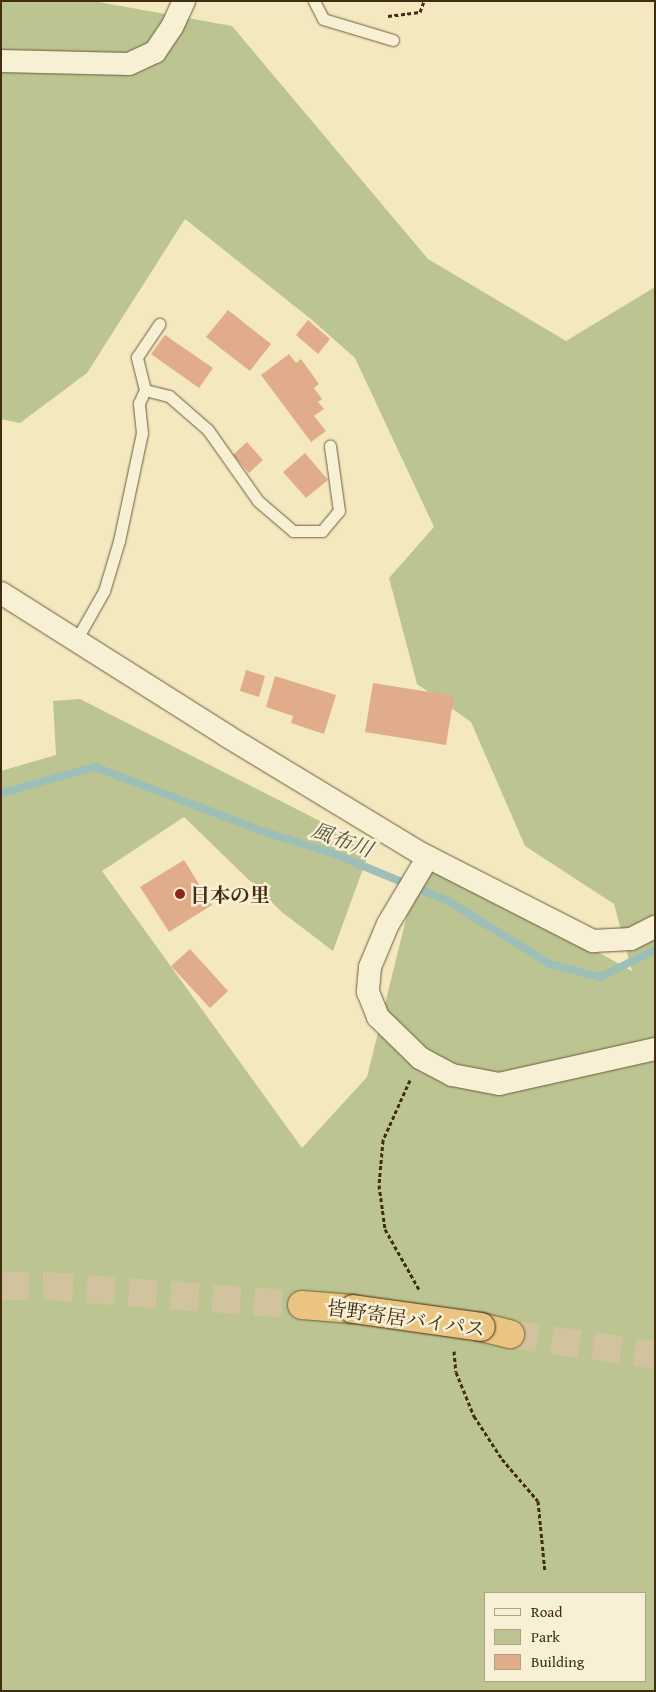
<!DOCTYPE html>
<html>
<head>
<meta charset="utf-8">
<style>
  body { margin:0 }
  #map { position:relative; width:656px; height:1692px; overflow:hidden; background:#f4e8bf; font-family:"Gentium Book Plus","Noto Serif JP",serif }
  div>[style] { position:absolute }
  [style*='--x'] { left:calc(var(--x)*1px); top:calc(var(--y)*1px); width:calc(var(--w)*1px); rotate:calc(var(--a)*1deg) }
  .green>* { inset:0; background:#bcc591 }
  .stream>* { height:8px; margin:-4px; padding:0 4px; transform-origin:4px; border-radius:4px; background:#9dbfb8 }
  .building>* { inset:0; background:#e1ac89 }
  .trunk-tunnel>* { height:28px; margin-top:-14px; transform-origin:0; background:repeating-linear-gradient(90deg,#d0c39d 0 28px,transparent 0 42px) }
  .path>* { height:3px; margin-top:-1.5px; transform-origin:0; background:repeating-linear-gradient(90deg,#422d13 0 4px,transparent 0 6.5px) }
  .roads { filter:drop-shadow(0 0 1px #6e5c3e) drop-shadow(0 0 1px #6e5c3e) }
  .service>* { height:11px; margin:-5.5px; padding:0 5.5px; transform-origin:5.5px; border-radius:5.5px; background:#f8f0d5 }
  .minor>* { height:22px; margin:-11px; padding:0 11px; transform-origin:11px; border-radius:11px; background:#f8f0d5 }
  .trunk>* { height:28px; margin:-14px; padding:0 14px; transform-origin:14px; border-radius:14px; background:#eac480 }
  .bridges { filter:drop-shadow(0 0 1px #422d13) drop-shadow(0 0 1px #422d13) }
  .trunk-bridge>* { height:28px; margin:-14px; padding:0 14px; transform-origin:14px; border-radius:14px; background:#eac480 }
  .dots>* { width:14px; height:14px; translate:-50% -50%; box-sizing:border-box; border:2px solid #f8f0d5; border-radius:50% }
  span { translate:-50% -50%; white-space:nowrap; text-align:center; line-height:1.15; -webkit-text-stroke:5px #f8f0d5; paint-order:stroke }
  .poi-label { font-size:20px; color:#422d13; font-weight:700 }
  .left { translate:0 -50%; text-align:left }
  .street-label { font-size:20px; color:#422d13 }
  .water-label { font-size:21px; color:#59523c; font-style:italic }
  .frame { position:absolute; inset:0; border:2px solid #422d13; pointer-events:none }
  .legend { position:absolute; left:484px; top:1592px; width:162px; height:90px; box-sizing:border-box; background:#f8f0d5; border:1px solid #afa287; margin:0; padding:6px 9px; list-style:none; font-size:15px; color:#422d13 }
  .legend li { display:flex; align-items:center; gap:10px; height:25px }
  .legend b { width:25px; border:1px solid #afa287 }
</style>
</head>
<body>
<div id="map">
  <div class="green">
    <i style="clip-path:polygon(evenodd,1px 1px,93px 1px,232px 26px,428px 259px,566px 341px,655px 287px,655px 1691px,1px 1691px,1px 771px,56px 755px,53px 701px,80px 699px,371px 847px,333px 951px,283px 913px,184px 817px,102px 871px,302px 1148px,367px 1077px,422px 854px,632px 971px,614px 904px,525px 846px,471px 722px,417px 684px,389px 578px,434px 527px,355px 358px,312px 320px,185px 219px,87px 373px,20px 423px,1px 419px,1px 1px,485px 1593px,645px 1593px,645px 1681px,485px 1681px,485px 1593px)"></i>
  </div>
  <div class="stream">
    <i style="--x:1;--y:793;--w:98;--a:-15.5"></i>
    <i style="--x:95;--y:767;--w:176;--a:21"></i>
    <i style="--x:259;--y:830;--w:79;--a:17.7"></i>
    <i style="--x:334;--y:854;--w:123;--a:22.4"></i>
    <i style="--x:448;--y:901;--w:120;--a:31.7"></i>
    <i style="--x:550;--y:964;--w:52;--a:14.6"></i>
    <i style="--x:600;--y:977;--w:61;--a:-26.1"></i>
  </div>
  <div class="building">
    <i style="clip-path:polygon(228px 310px,271px 344px,250px 371px,206px 337px)"></i>
    <i style="clip-path:polygon(308px 320px,330px 339px,318px 354px,296px 335px)"></i>
    <i style="clip-path:polygon(165px 335px,213px 368px,199px 388px,151px 354px)"></i>
    <i style="clip-path:polygon(289px 354px,296px 363px,301px 359px,319px 384px,314px 388px,322px 399px,318px 402px,324px 409px,314px 416px,326px 431px,311px 442px,261px 375px)"></i>
    <i style="clip-path:polygon(247px 442px,263px 460px,249px 473px,233px 455px)"></i>
    <i style="clip-path:polygon(305px 453px,328px 480px,306px 498px,283px 472px)"></i>
    <i style="clip-path:polygon(246px 670px,265px 676px,259px 697px,240px 691px)"></i>
    <i style="clip-path:polygon(275px 676px,336px 695px,324px 734px,291px 723px,293px 716px,266px 707px)"></i>
    <i style="clip-path:polygon(373px 683px,454px 696px,446px 745px,365px 732px)"></i>
    <i style="clip-path:polygon(184px 860px,212px 905px,169px 932px,140px 887px)"></i>
    <i style="clip-path:polygon(190px 949px,228px 991px,210px 1008px,171px 966px)"></i>
  </div>
  <div class="trunk-tunnel">
    <i style="--x:1;--y:1286;--w:44;--a:0"></i>
    <i style="--x:45;--y:1286;--w:258;--a:4.2"></i>
    <i style="--x:510;--y:1334;--w:147;--a:8.2"></i>
  </div>
  <div class="path">
    <i style="--x:388;--y:16;--w:32;--a:-7"></i>
    <i style="--x:420;--y:12;--w:12;--a:-70"></i>
    <i style="--x:410;--y:1080;--w:66;--a:114.2"></i>
    <i style="--x:383;--y:1140;--w:45;--a:95.1"></i>
    <i style="--x:379;--y:1185;--w:44;--a:82.2"></i>
    <i style="--x:385;--y:1229;--w:71;--a:60.6"></i>
    <i style="--x:454;--y:1351;--w:21;--a:85"></i>
    <i style="--x:456;--y:1372;--w:48;--a:67.8"></i>
    <i style="--x:474;--y:1416;--w:51;--a:56.9"></i>
    <i style="--x:502;--y:1459;--w:55;--a:49.4"></i>
    <i style="--x:538;--y:1501;--w:71;--a:84.4"></i>
  </div>
  <div class="roads">
    <div class="service">
      <i style="--x:314;--y:1;--w:20;--a:63"></i>
      <i style="--x:323;--y:19;--w:73;--a:16.7"></i>
      <i style="--x:145;--y:390;--w:25;--a:14"></i>
      <i style="--x:169;--y:396;--w:52;--a:41.1"></i>
      <i style="--x:208;--y:430;--w:87;--a:54.8"></i>
      <i style="--x:258;--y:501;--w:46;--a:40.6"></i>
      <i style="--x:293;--y:531;--w:29;--a:0"></i>
      <i style="--x:322;--y:531;--w:26;--a:-50"></i>
      <i style="--x:339;--y:511;--w:66;--a:-97.9"></i>
      <i style="--x:75;--y:642;--w:59;--a:-60.4"></i>
      <i style="--x:104;--y:591;--w:52;--a:-73.3"></i>
      <i style="--x:119;--y:541;--w:110;--a:-78"></i>
      <i style="--x:142;--y:433;--w:30;--a:-96"></i>
      <i style="--x:139;--y:403;--w:14;--a:-65"></i>
      <i style="--x:145;--y:390;--w:34;--a:-104"></i>
      <i style="--x:137;--y:357;--w:40;--a:-56"></i>
    </div>
    <div class="minor">
      <i style="--x:1;--y:61;--w:128;--a:1.3"></i>
      <i style="--x:129;--y:64;--w:29;--a:-25"></i>
      <i style="--x:155;--y:52;--w:30;--a:-56"></i>
      <i style="--x:172;--y:27;--w:29;--a:-65"></i>
      <i style="--x:1;--y:593;--w:267;--a:32.3"></i>
      <i style="--x:227;--y:736;--w:228;--a:31.2"></i>
      <i style="--x:422;--y:854;--w:192;--a:27"></i>
      <i style="--x:593;--y:941;--w:38;--a:-3"></i>
      <i style="--x:631;--y:939;--w:27;--a:-27"></i>
      <i style="--x:428;--y:857;--w:78;--a:120.8"></i>
      <i style="--x:388;--y:924;--w:47;--a:112.7"></i>
      <i style="--x:370;--y:967;--w:25;--a:95"></i>
      <i style="--x:368;--y:992;--w:27;--a:68"></i>
      <i style="--x:378;--y:1017;--w:59;--a:44.3"></i>
      <i style="--x:420;--y:1058;--w:36;--a:28"></i>
      <i style="--x:452;--y:1075;--w:48;--a:10.8"></i>
      <i style="--x:499;--y:1084;--w:160;--a:-12.6"></i>
    </div>
    <div class="trunk">
      <i style="--x:302;--y:1305;--w:51;--a:4.5"></i>
      <i style="--x:481;--y:1327;--w:30;--a:14"></i>
    </div>
  </div>
  <div class="bridges">
    <div class="trunk-bridge">
      <i style="--x:353;--y:1309;--w:129;--a:8"></i>
    </div>
  </div>
  <div class="dots">
    <i style="left:180px;top:894px;background:#8f2418"></i>
  </div>
  <div class="poi-label">
    <span class="left" style="left:190px;top:894px">日本の里</span>
  </div>
  <div class="street-label">
    <span style="left:406px;top:1318px;rotate:8deg">皆野寄居バイパス</span>
  </div>
  <div class="water-label">
    <span style="left:342px;top:840px;rotate:20deg">風布川</span>
  </div>
  <div class="frame"></div>
  <ul class="legend">
  <li><b style="height:6px;background:#f8f0d5"></b>Road</li>
  <li><b style="height:14px;background:#bcc591"></b>Park</li>
  <li><b style="height:14px;background:#e1ac89"></b>Building</li>
  </ul>
</div>
</body>
</html>
